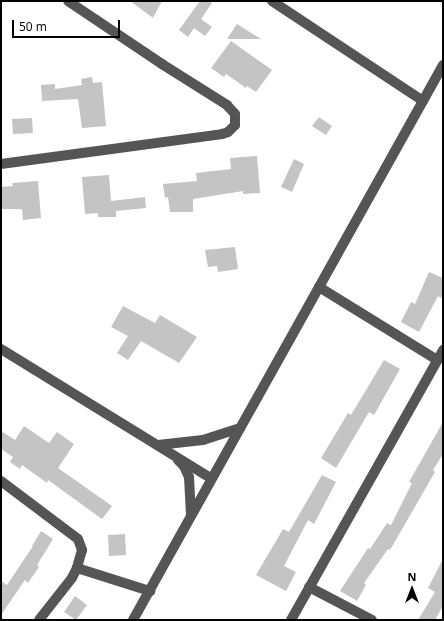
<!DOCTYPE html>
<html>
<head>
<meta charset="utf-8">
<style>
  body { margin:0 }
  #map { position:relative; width:444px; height:621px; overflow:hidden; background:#fff; font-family:"Open Sans",sans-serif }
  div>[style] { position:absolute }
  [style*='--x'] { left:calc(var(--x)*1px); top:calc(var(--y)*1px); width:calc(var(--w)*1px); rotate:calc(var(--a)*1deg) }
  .building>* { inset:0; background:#c4c4c4 }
  .minor>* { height:10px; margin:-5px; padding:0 5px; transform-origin:5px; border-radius:5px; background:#555 }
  span { translate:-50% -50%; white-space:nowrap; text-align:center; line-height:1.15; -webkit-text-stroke:3px #fff; paint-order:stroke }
  .frame { position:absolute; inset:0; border:2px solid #000; pointer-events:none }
  .north { position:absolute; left:392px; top:569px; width:40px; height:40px; -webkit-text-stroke:3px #fff; paint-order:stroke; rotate:0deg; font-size:11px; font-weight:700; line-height:16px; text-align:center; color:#000 }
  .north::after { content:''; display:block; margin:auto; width:14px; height:18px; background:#000; clip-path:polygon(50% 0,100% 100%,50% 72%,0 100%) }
  .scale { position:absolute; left:12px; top:20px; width:108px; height:18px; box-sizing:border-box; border:2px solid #000; border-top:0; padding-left:5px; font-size:12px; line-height:14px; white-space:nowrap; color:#000; -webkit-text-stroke:3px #fff; paint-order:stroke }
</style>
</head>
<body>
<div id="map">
  <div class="building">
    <i style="clip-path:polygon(130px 1px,162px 1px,153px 18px)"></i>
    <i style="clip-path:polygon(200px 1px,209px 1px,212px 3px,201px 19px,212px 27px,205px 36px,194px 28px,188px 37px,179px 30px)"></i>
    <i style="clip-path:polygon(237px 24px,261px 39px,227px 39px)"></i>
    <i style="clip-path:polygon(231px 41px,272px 70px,256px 92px,247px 86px,246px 88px,226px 74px,224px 77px,211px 68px)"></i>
    <i style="clip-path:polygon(92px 77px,93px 83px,102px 82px,106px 126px,82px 128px,78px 99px,42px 101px,41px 85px,55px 84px,55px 89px,82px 85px,81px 79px)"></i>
    <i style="clip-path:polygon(319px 117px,332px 126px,326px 135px,312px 126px)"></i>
    <i style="clip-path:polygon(32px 118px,33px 133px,13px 134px,12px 119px)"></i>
    <i style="clip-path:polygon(257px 156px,260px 193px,243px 194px,243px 191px,193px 199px,193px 212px,170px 212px,168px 197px,165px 198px,163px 184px,197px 181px,196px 173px,231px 169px,230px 158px)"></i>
    <i style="clip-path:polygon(294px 159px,304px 164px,292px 192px,281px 187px)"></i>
    <i style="clip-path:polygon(109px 175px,111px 201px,145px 197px,146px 208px,116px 211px,116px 217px,98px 217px,98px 213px,85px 214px,82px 177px)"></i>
    <i style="clip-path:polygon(38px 181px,41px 218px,23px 220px,22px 209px,1px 209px,1px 187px,13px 186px,12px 183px)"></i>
    <i style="clip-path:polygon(235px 247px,238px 269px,218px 272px,217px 266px,208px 267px,205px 250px)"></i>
    <i style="clip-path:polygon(429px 272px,443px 278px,443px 299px,438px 296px,419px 332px,401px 322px,411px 302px,415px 304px)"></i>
    <i style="clip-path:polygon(123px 306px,155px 323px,160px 315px,197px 337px,179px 363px,141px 341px,128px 360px,117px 353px,128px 336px,111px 327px)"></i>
    <i style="clip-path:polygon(384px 360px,400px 369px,374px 415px,369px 412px,336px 468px,321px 458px,348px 413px,351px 415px)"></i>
    <i style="clip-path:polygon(443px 422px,443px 454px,433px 470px,435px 472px,390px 550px,388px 549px,364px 583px,366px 585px,357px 601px,340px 591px,368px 548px,370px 549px,387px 523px,391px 525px,412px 483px,409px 482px)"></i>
    <i style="clip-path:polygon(24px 426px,49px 443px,57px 432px,74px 444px,58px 468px,112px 506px,102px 519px,48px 480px,47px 483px,22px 465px,20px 469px,10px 462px,13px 457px,1px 449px,1px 431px,15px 440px)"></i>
    <i style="clip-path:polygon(322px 475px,336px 482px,314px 524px,308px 520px,284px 566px,296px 572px,286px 591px,256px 575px,283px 529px,289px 532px)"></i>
    <i style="clip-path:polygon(41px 531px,53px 539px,37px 565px,39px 567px,28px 583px,25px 580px,1px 615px,1px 581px,7px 585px,33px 546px,32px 546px)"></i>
    <i style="clip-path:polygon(125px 534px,126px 555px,109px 556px,108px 535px)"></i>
    <i style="clip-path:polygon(443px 559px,443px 606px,435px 620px,418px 620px,435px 592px,428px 588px)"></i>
    <i style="clip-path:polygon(75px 596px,87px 605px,76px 620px,64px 612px)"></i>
  </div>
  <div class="minor">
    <i style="--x:272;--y:1;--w:181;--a:33.5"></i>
    <i style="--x:1;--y:164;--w:223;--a:-7.7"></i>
    <i style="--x:222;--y:134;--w:6;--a:-18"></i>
    <i style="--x:228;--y:132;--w:10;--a:-45"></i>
    <i style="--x:235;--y:125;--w:11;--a:-90"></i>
    <i style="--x:235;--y:114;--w:12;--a:-132"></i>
    <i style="--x:227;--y:105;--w:77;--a:-147.8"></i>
    <i style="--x:162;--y:64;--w:113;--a:-146.2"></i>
    <i style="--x:319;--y:287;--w:139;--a:31.7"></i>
    <i style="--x:1;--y:349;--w:246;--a:31.6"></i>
    <i style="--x:158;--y:445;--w:45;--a:-6.3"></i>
    <i style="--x:203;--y:440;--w:39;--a:-18"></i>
    <i style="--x:178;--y:460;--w:8;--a:45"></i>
    <i style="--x:184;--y:466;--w:12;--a:66"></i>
    <i style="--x:189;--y:477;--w:36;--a:87"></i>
    <i style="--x:1;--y:481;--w:96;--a:37"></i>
    <i style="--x:78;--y:539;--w:12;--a:70"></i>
    <i style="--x:82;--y:550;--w:19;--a:106"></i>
    <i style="--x:77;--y:568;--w:11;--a:117"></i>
    <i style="--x:72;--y:578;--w:53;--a:128.2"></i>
    <i style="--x:77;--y:568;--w:77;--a:17.5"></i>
    <i style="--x:309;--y:587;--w:71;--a:27.6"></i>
    <i style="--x:133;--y:620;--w:636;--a:-60.81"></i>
    <i style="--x:291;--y:620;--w:310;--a:-60.6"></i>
  </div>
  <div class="frame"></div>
  <div class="north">N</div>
  <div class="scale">50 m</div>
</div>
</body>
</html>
